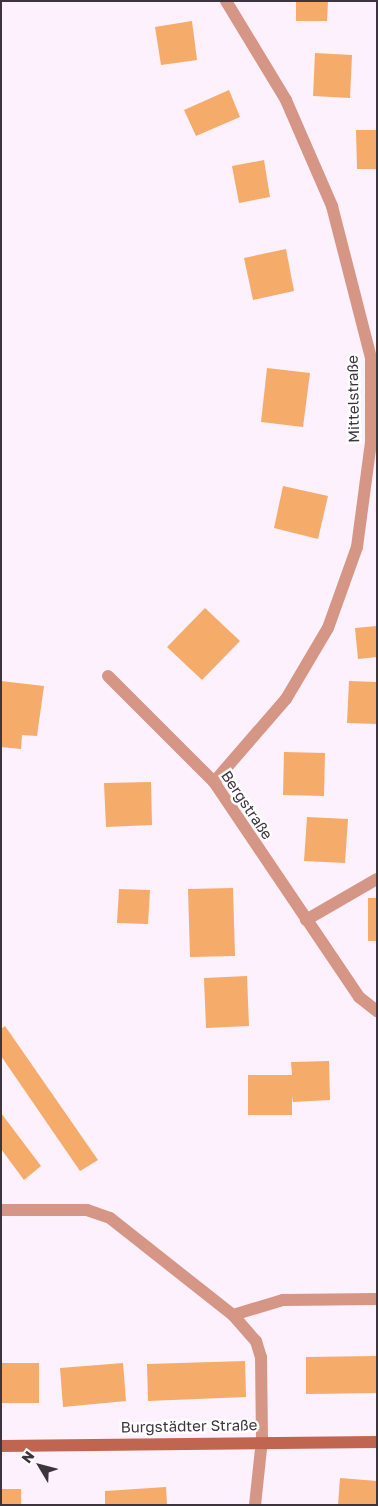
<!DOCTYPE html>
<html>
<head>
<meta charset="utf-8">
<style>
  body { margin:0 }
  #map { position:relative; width:378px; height:1506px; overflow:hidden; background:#fdf1fd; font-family:"Golos Text",sans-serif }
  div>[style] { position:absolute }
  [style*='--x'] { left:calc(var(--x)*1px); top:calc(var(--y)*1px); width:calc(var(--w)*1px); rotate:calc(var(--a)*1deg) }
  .building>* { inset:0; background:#f5ab6a }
  .lane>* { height:12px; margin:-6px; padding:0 6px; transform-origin:6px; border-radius:6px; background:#d69686 }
  .street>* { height:12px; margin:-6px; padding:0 6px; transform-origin:6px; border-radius:6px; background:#d69686 }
  .secondary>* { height:12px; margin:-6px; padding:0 6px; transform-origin:6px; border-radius:6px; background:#c0654f }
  span { translate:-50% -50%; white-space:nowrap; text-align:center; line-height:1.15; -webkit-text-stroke:5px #fff; paint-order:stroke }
  .street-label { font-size:15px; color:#3d353d }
  .frame { position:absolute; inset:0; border:2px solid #3d353d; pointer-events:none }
  .north { position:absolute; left:15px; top:1441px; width:50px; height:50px; -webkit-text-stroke:4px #fff; paint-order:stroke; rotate:307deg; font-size:14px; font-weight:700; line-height:20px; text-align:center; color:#3d353d }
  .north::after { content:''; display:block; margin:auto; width:18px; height:22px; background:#3d353d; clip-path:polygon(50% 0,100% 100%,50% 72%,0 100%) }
</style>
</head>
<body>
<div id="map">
  <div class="building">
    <i style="clip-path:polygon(296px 1px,328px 1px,327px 21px,296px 21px)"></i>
    <i style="clip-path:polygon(192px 21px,197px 60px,161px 65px,155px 27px)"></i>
    <i style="clip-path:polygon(315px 53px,352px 55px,350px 98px,313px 96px)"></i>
    <i style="clip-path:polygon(229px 90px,240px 117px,196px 136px,184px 110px)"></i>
    <i style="clip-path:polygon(356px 130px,377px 130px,377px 169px,357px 169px)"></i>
    <i style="clip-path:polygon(264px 160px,270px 197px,239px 203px,232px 166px)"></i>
    <i style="clip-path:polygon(286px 249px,294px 291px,253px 300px,244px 258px)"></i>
    <i style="clip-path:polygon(267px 368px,310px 373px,303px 427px,261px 422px)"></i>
    <i style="clip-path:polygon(283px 486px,328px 496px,318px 539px,274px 528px)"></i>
    <i style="clip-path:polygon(205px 608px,240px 641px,202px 680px,167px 647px)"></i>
    <i style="clip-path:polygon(377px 626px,377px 657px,358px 659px,355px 628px)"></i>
    <i style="clip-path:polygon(1px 681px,44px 686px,37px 736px,22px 735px,21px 749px,1px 747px)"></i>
    <i style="clip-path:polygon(349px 681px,377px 682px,377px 724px,347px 723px)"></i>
    <i style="clip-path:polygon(284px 752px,325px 753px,324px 796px,283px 795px)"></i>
    <i style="clip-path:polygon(151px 782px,152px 825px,106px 827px,104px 783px)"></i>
    <i style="clip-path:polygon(307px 817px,348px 819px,345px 863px,304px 861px)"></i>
    <i style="clip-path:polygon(233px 888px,235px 956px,190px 957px,188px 889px)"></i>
    <i style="clip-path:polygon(119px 889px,150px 890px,148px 924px,117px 923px)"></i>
    <i style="clip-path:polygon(368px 898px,377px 898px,377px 941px,368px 941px)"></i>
    <i style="clip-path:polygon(247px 976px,249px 1026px,206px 1028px,204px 978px)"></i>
    <i style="clip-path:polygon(5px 1026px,98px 1160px,80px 1171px,1px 1056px,1px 1029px)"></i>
    <i style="clip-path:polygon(329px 1061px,330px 1100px,293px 1102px,292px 1096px,292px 1115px,248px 1115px,248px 1075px,292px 1075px,291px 1062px)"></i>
    <i style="clip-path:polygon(1px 1113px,41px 1166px,24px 1180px,1px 1149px)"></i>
    <i style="clip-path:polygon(377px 1356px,377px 1393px,306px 1394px,306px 1357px)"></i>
    <i style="clip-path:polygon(245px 1361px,246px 1397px,148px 1401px,147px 1364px)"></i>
    <i style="clip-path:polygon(1px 1363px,39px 1363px,39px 1403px,1px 1403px)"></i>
    <i style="clip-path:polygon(123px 1363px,126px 1401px,63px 1407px,60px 1368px)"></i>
    <i style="clip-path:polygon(340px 1478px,377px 1481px,377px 1505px,338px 1505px)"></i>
    <i style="clip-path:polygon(166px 1487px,167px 1505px,105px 1505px,105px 1491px)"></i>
    <i style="clip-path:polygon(1px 1489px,21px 1489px,21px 1505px,1px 1505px)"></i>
  </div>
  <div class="lane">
    <i style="--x:233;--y:1315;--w:52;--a:-16.7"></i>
    <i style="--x:283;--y:1300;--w:94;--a:-0.6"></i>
    <i style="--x:255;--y:1505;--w:65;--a:-83.9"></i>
  </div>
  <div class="street">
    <i style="--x:108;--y:676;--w:150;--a:45"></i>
    <i style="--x:214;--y:782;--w:259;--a:56"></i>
    <i style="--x:359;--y:997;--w:23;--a:38"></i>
    <i style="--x:214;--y:782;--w:110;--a:-49.1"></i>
    <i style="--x:286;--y:699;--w:82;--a:-59.4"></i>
    <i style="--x:328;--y:628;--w:86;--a:-70.3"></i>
    <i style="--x:357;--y:547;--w:106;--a:-82.4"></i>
    <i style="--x:371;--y:442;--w:84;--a:-90"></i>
    <i style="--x:371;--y:358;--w:157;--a:-104.4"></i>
    <i style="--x:332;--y:206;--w:116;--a:-113.5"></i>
    <i style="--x:286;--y:100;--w:116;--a:-121.2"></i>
    <i style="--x:306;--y:920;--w:82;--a:-30"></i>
    <i style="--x:1;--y:1210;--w:86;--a:0"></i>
    <i style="--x:87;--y:1210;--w:24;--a:19"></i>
    <i style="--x:110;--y:1218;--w:157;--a:38.3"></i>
    <i style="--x:233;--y:1315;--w:35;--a:49"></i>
    <i style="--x:256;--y:1341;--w:17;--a:73"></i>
    <i style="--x:261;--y:1357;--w:83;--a:89.3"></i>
  </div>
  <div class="secondary">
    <i style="--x:1;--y:1446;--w:376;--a:-0.6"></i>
  </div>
  <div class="street-label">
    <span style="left:353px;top:399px;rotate:-91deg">Mittelstraße</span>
    <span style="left:247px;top:805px;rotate:56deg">Bergstraße</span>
    <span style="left:189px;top:1426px;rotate:-1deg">Burgstädter Straße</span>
  </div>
  <div class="frame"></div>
  <div class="north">N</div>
</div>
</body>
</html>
